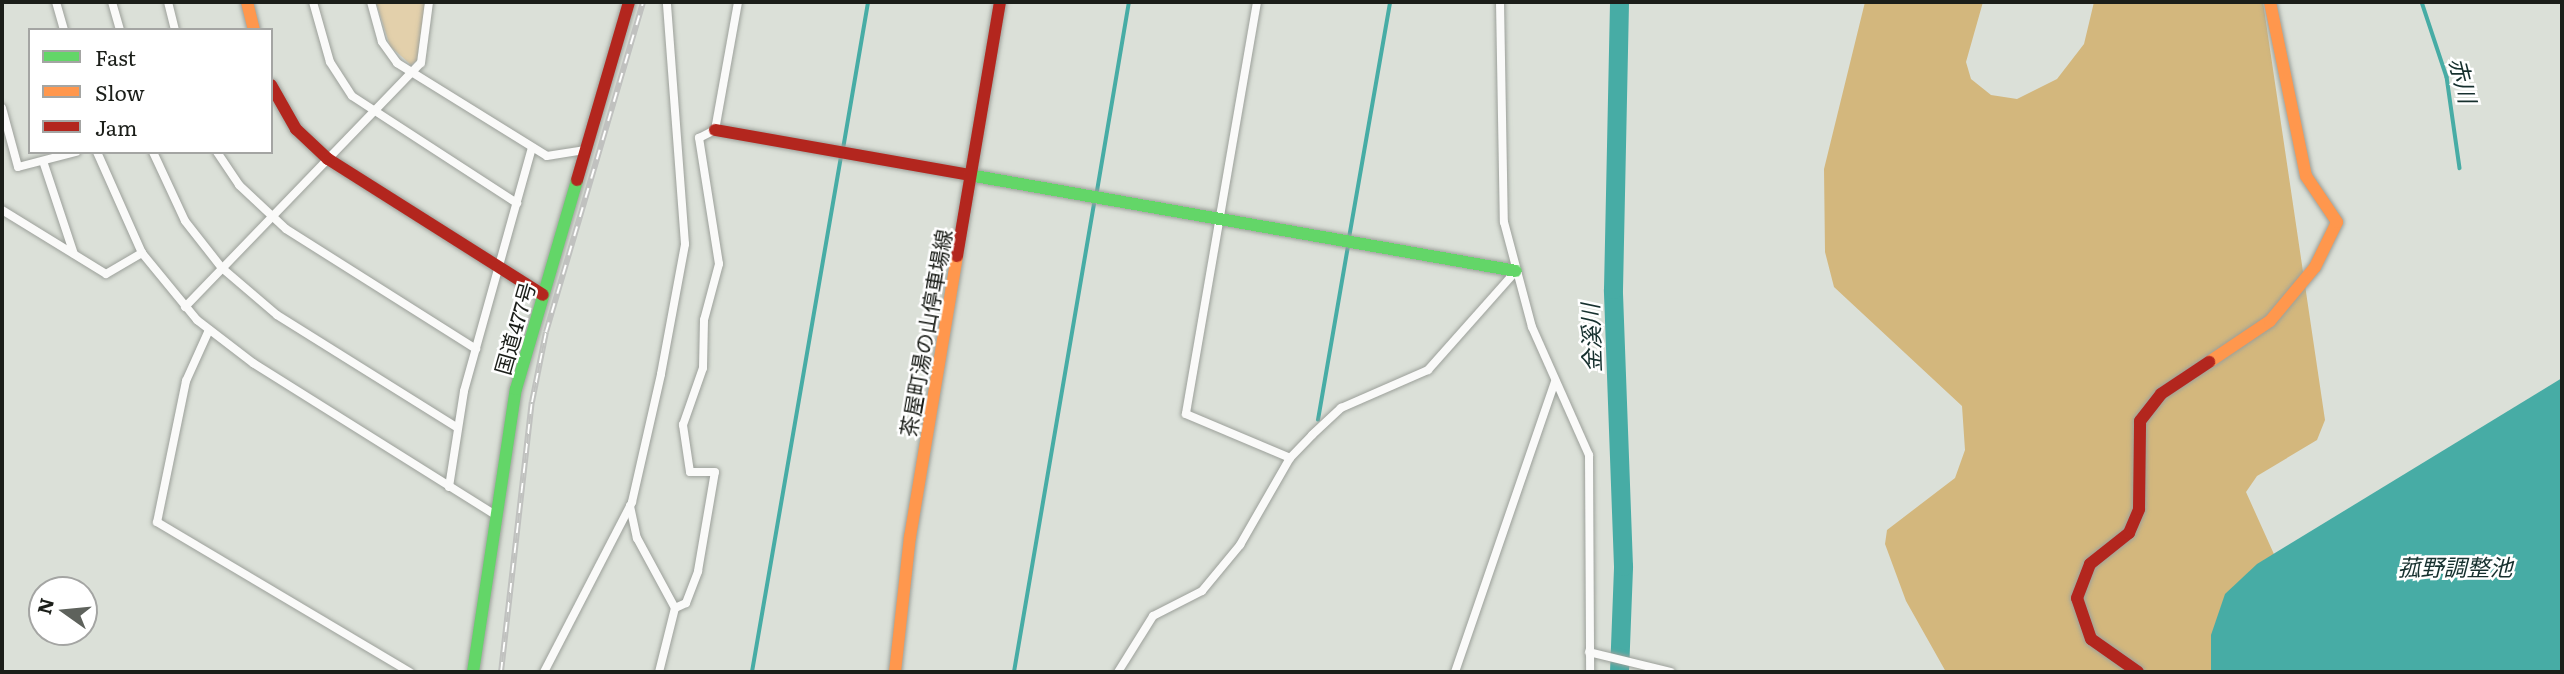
<!DOCTYPE html>
<html>
<head>
<meta charset="utf-8">
<style>
  body { margin:0 }
  #map { position:relative; width:2564px; height:674px; overflow:hidden; background:#dbe0d8; font-family:Literata,"Noto Sans JP",serif }
  div>[style] { position:absolute }
  [style*='--x'] { left:calc(var(--x)*1px); top:calc(var(--y)*1px); width:calc(var(--w)*1px); rotate:calc(var(--a)*1deg) }
  .green>* { inset:0; background:#e3d0ab }
  .forest>* { inset:0; background:#d3b77d }
  .water>* { inset:0; background:#47aca5 }
  .stream>* { height:3.5px; margin:-1.75px; padding:0 1.75px; transform-origin:1.75px; border-radius:1.75px; background:#47aca5 }
  .river>* { height:19px; margin:-9.5px; padding:0 9.5px; transform-origin:9.5px; border-radius:9.5px; background:#47aca5 }
  .roads { filter:drop-shadow(0 0 2px #9ca09a) drop-shadow(0 0 2px #9ca09a) }
  .street>* { height:8px; margin:-4px; padding:0 4px; transform-origin:4px; border-radius:4px; background:#fafaf9 }
  .fast>* { height:12px; margin:-6px; padding:0 6px; transform-origin:6px; border-radius:6px; background:#63d668 }
  .slow>* { height:12px; margin:-6px; padding:0 6px; transform-origin:6px; border-radius:6px; background:#ff974d }
  .jam>* { height:12px; margin:-6px; padding:0 6px; transform-origin:6px; border-radius:6px; background:#b3261e }
  .rail>* { height:6px; margin-top:-3px; transform-origin:0; background:repeating-linear-gradient(90deg,#fff 0 10px,#c0c1bf 0 20px); box-sizing:border-box; border-block:2px solid #c0c1bf }
  span { translate:-50% -50%; white-space:nowrap; text-align:center; line-height:1.15; -webkit-text-stroke:5px #fff; paint-order:stroke }
  .street-label { font-size:21px; color:#1b1e19 }
  .water-label { font-size:23px; color:#16302e; font-style:italic }
  .frame { position:absolute; inset:0; border:4px solid #1b1e19; pointer-events:none }
  .legend { position:absolute; left:28px; top:28px; width:245px; height:126px; box-sizing:border-box; background:#fff; border:2px solid #a4a5a3; margin:0; padding:9px 12px; list-style:none; font-size:21px; color:#1b1e19 }
  .legend li { display:flex; align-items:center; gap:14px; height:35px }
  .legend b { width:35px; border:2px solid #a4a5a3 }
  .north { position:absolute; left:28px; top:576px; width:70px; height:70px; box-sizing:border-box; background:#fff; border:2px solid #a4a5a3; border-radius:50%; rotate:285deg; font-size:19px; font-weight:700; line-height:28px; text-align:center; color:#1b1e19 }
  .north::after { content:''; display:block; margin:auto; width:24px; height:32px; background:#5e625c; clip-path:polygon(50% 0,100% 100%,50% 72%,0 100%) }
</style>
</head>
<body>
<div id="map">
  <div class="green">
    <i style="clip-path:polygon(376px 2px,425px 2px,417px 60px,411px 65px,390px 46px)"></i>
  </div>
  <div class="forest">
    <i style="clip-path:polygon(1865px 2px,1983px 2px,1966px 62px,1971px 79px,1991px 95px,2017px 99px,2057px 79px,2084px 44px,2094px 2px,2263px 2px,2325px 420px,2317px 440px,2257px 476px,2246px 492px,2327px 672px,1946px 672px,1906px 601px,1885px 544px,1887px 530px,1955px 478px,1965px 450px,1962px 406px,1834px 287px,1825px 252px,1824px 169px)"></i>
  </div>
  <div class="water">
    <i style="clip-path:polygon(2562px 378px,2562px 672px,2211px 672px,2211px 635px,2225px 594px,2257px 564px)"></i>
  </div>
  <div class="stream">
    <i style="--x:2422;--y:2;--w:79;--a:71.6"></i>
    <i style="--x:2447;--y:77;--w:92;--a:81.9"></i>
    <i style="--x:843;--y:149;--w:149;--a:-80.3"></i>
    <i style="--x:1097;--y:191;--w:192;--a:-80.4"></i>
    <i style="--x:1349;--y:238;--w:240;--a:-80.1"></i>
    <i style="--x:1318;--y:420;--w:177;--a:-80.2"></i>
    <i style="--x:752;--y:672;--w:523;--a:-80.2"></i>
    <i style="--x:1014;--y:672;--w:474;--a:-80.3"></i>
  </div>
  <div class="river">
    <i style="--x:1619;--y:672;--w:106;--a:-87.8"></i>
    <i style="--x:1623;--y:566;--w:277;--a:-92.1"></i>
    <i style="--x:1613;--y:289;--w:287;--a:-88.8"></i>
  </div>
  <div class="roads">
    <div class="street">
      <i style="--x:56;--y:2;--w:29;--a:74"></i>
      <i style="--x:112;--y:2;--w:29;--a:74"></i>
      <i style="--x:168;--y:2;--w:29;--a:76"></i>
      <i style="--x:313;--y:2;--w:62;--a:74.2"></i>
      <i style="--x:330;--y:62;--w:40;--a:57.1"></i>
      <i style="--x:352;--y:96;--w:197;--a:33"></i>
      <i style="--x:371;--y:2;--w:41;--a:74.6"></i>
      <i style="--x:382;--y:42;--w:26;--a:54"></i>
      <i style="--x:397;--y:63;--w:176;--a:31.8"></i>
      <i style="--x:547;--y:156;--w:39;--a:-9"></i>
      <i style="--x:1257;--y:2;--w:418;--a:99.8"></i>
      <i style="--x:1186;--y:414;--w:113;--a:22.9"></i>
      <i style="--x:1500;--y:2;--w:220;--a:89"></i>
      <i style="--x:1504;--y:222;--w:109;--a:75.1"></i>
      <i style="--x:1532;--y:327;--w:140;--a:66"></i>
      <i style="--x:1589;--y:455;--w:217;--a:89.7"></i>
      <i style="--x:2;--y:108;--w:61;--a:74.8"></i>
      <i style="--x:18;--y:167;--w:60;--a:-14.5"></i>
      <i style="--x:97;--y:152;--w:111;--a:66"></i>
      <i style="--x:142;--y:253;--w:87;--a:50.6"></i>
      <i style="--x:197;--y:320;--w:71;--a:37.5"></i>
      <i style="--x:253;--y:363;--w:286;--a:32.1"></i>
      <i style="--x:153;--y:152;--w:76;--a:65.1"></i>
      <i style="--x:185;--y:221;--w:60;--a:51.8"></i>
      <i style="--x:222;--y:268;--w:72;--a:40.5"></i>
      <i style="--x:277;--y:315;--w:213;--a:32"></i>
      <i style="--x:217;--y:152;--w:40;--a:56"></i>
      <i style="--x:239;--y:185;--w:64;--a:43.1"></i>
      <i style="--x:286;--y:229;--w:225;--a:32.3"></i>
      <i style="--x:43;--y:161;--w:98;--a:71.6"></i>
      <i style="--x:2;--y:210;--w:122;--a:31.6"></i>
      <i style="--x:106;--y:274;--w:42;--a:-30.3"></i>
      <i style="--x:185;--y:307;--w:339;--a:-46"></i>
      <i style="--x:421;--y:63;--w:62;--a:-82.5"></i>
      <i style="--x:209;--y:330;--w:56;--a:114.3"></i>
      <i style="--x:186;--y:381;--w:144;--a:101.6"></i>
      <i style="--x:157;--y:522;--w:294;--a:30.7"></i>
      <i style="--x:449;--y:487;--w:97;--a:-81.1"></i>
      <i style="--x:464;--y:391;--w:253;--a:-74.4"></i>
      <i style="--x:630;--y:506;--w:33;--a:78"></i>
      <i style="--x:637;--y:538;--w:80;--a:61.5"></i>
      <i style="--x:675;--y:608;--w:66;--a:104"></i>
      <i style="--x:675;--y:608;--w:12;--a:-24"></i>
      <i style="--x:686;--y:603;--w:34;--a:-69"></i>
      <i style="--x:698;--y:571;--w:100;--a:-80.3"></i>
      <i style="--x:715;--y:472;--w:25;--a:180"></i>
      <i style="--x:690;--y:472;--w:48;--a:-98.5"></i>
      <i style="--x:683;--y:425;--w:60;--a:-70.7"></i>
      <i style="--x:703;--y:368;--w:48;--a:-88.8"></i>
      <i style="--x:704;--y:320;--w:58;--a:-75"></i>
      <i style="--x:719;--y:264;--w:128;--a:-99"></i>
      <i style="--x:699;--y:138;--w:18;--a:-27"></i>
      <i style="--x:715;--y:130;--w:130;--a:-79.8"></i>
      <i style="--x:1589;--y:652;--w:84;--a:13.7"></i>
      <i style="--x:544;--y:672;--w:191;--a:-62.6"></i>
      <i style="--x:632;--y:502;--w:131;--a:-77.2"></i>
      <i style="--x:661;--y:374;--w:132;--a:-79.5"></i>
      <i style="--x:685;--y:244;--w:243;--a:-94.3"></i>
      <i style="--x:1118;--y:672;--w:66;--a:-58"></i>
      <i style="--x:1153;--y:616;--w:55;--a:-27"></i>
      <i style="--x:1202;--y:591;--w:60;--a:-50.4"></i>
      <i style="--x:1240;--y:545;--w:100;--a:-60.1"></i>
      <i style="--x:1290;--y:458;--w:32;--a:-46"></i>
      <i style="--x:1312;--y:435;--w:40;--a:-43"></i>
      <i style="--x:1341;--y:408;--w:95;--a:-23.6"></i>
      <i style="--x:1428;--y:370;--w:132;--a:-48.4"></i>
      <i style="--x:1455;--y:672;--w:308;--a:-71"></i>
    </div>
    <div class="fast">
      <i style="--x:969;--y:175;--w:555;--a:9.95"></i>
      <i style="--x:473;--y:672;--w:286;--a:-81.4"></i>
      <i style="--x:516;--y:389;--w:218;--a:-73.7"></i>
    </div>
    <div class="slow">
      <i style="--x:247;--y:2;--w:29;--a:76"></i>
      <i style="--x:2209;--y:362;--w:73;--a:-33.9"></i>
      <i style="--x:2270;--y:321;--w:70;--a:-50.2"></i>
      <i style="--x:2315;--y:267;--w:50;--a:-63.9"></i>
      <i style="--x:2337;--y:222;--w:55;--a:-124"></i>
      <i style="--x:2306;--y:176;--w:178;--a:-101.7"></i>
      <i style="--x:895;--y:672;--w:136;--a:-83.7"></i>
      <i style="--x:910;--y:537;--w:285;--a:-80.5"></i>
    </div>
    <div class="jam">
      <i style="--x:271;--y:85;--w:51;--a:60.4"></i>
      <i style="--x:296;--y:129;--w:44;--a:43.2"></i>
      <i style="--x:328;--y:159;--w:254;--a:32.3"></i>
      <i style="--x:715;--y:130;--w:258;--a:10"></i>
      <i style="--x:577;--y:180;--w:185;--a:-73.7"></i>
      <i style="--x:957;--y:256;--w:258;--a:-80.4"></i>
      <i style="--x:2138;--y:672;--w:57;--a:-144.9"></i>
      <i style="--x:2091;--y:639;--w:43;--a:-108.9"></i>
      <i style="--x:2077;--y:598;--w:36;--a:-69"></i>
      <i style="--x:2090;--y:564;--w:50;--a:-38.5"></i>
      <i style="--x:2129;--y:533;--w:26;--a:-67"></i>
      <i style="--x:2139;--y:509;--w:88;--a:-89.3"></i>
      <i style="--x:2140;--y:421;--w:34;--a:-52"></i>
      <i style="--x:2161;--y:394;--w:58;--a:-33.7"></i>
    </div>
  </div>
  <div class="rail">
    <i style="--x:501;--y:672;--w:272;--a:-83.5"></i>
    <i style="--x:532;--y:402;--w:71;--a:-78.7"></i>
    <i style="--x:546;--y:332;--w:344;--a:-73.6"></i>
  </div>
  <div class="street-label">
    <span style="left:514px;top:328px;rotate:-74deg">国道477号</span>
    <span style="left:925px;top:333px;rotate:-80deg">茶屋町湯の山停車場線</span>
  </div>
  <div class="water-label">
    <span style="left:2464px;top:80px;rotate:76deg">赤川</span>
    <span style="left:1590px;top:338px;rotate:-92deg">金溪川</span>
    <span style="left:2455px;top:566px">菰野調整池</span>
  </div>
  <div class="frame"></div>
  <ul class="legend">
  <li><b style="height:9px;background:#63d668"></b>Fast</li>
  <li><b style="height:9px;background:#ff974d"></b>Slow</li>
  <li><b style="height:9px;background:#b3261e"></b>Jam</li>
  </ul>
  <div class="north">N</div>
</div>
</body>
</html>
